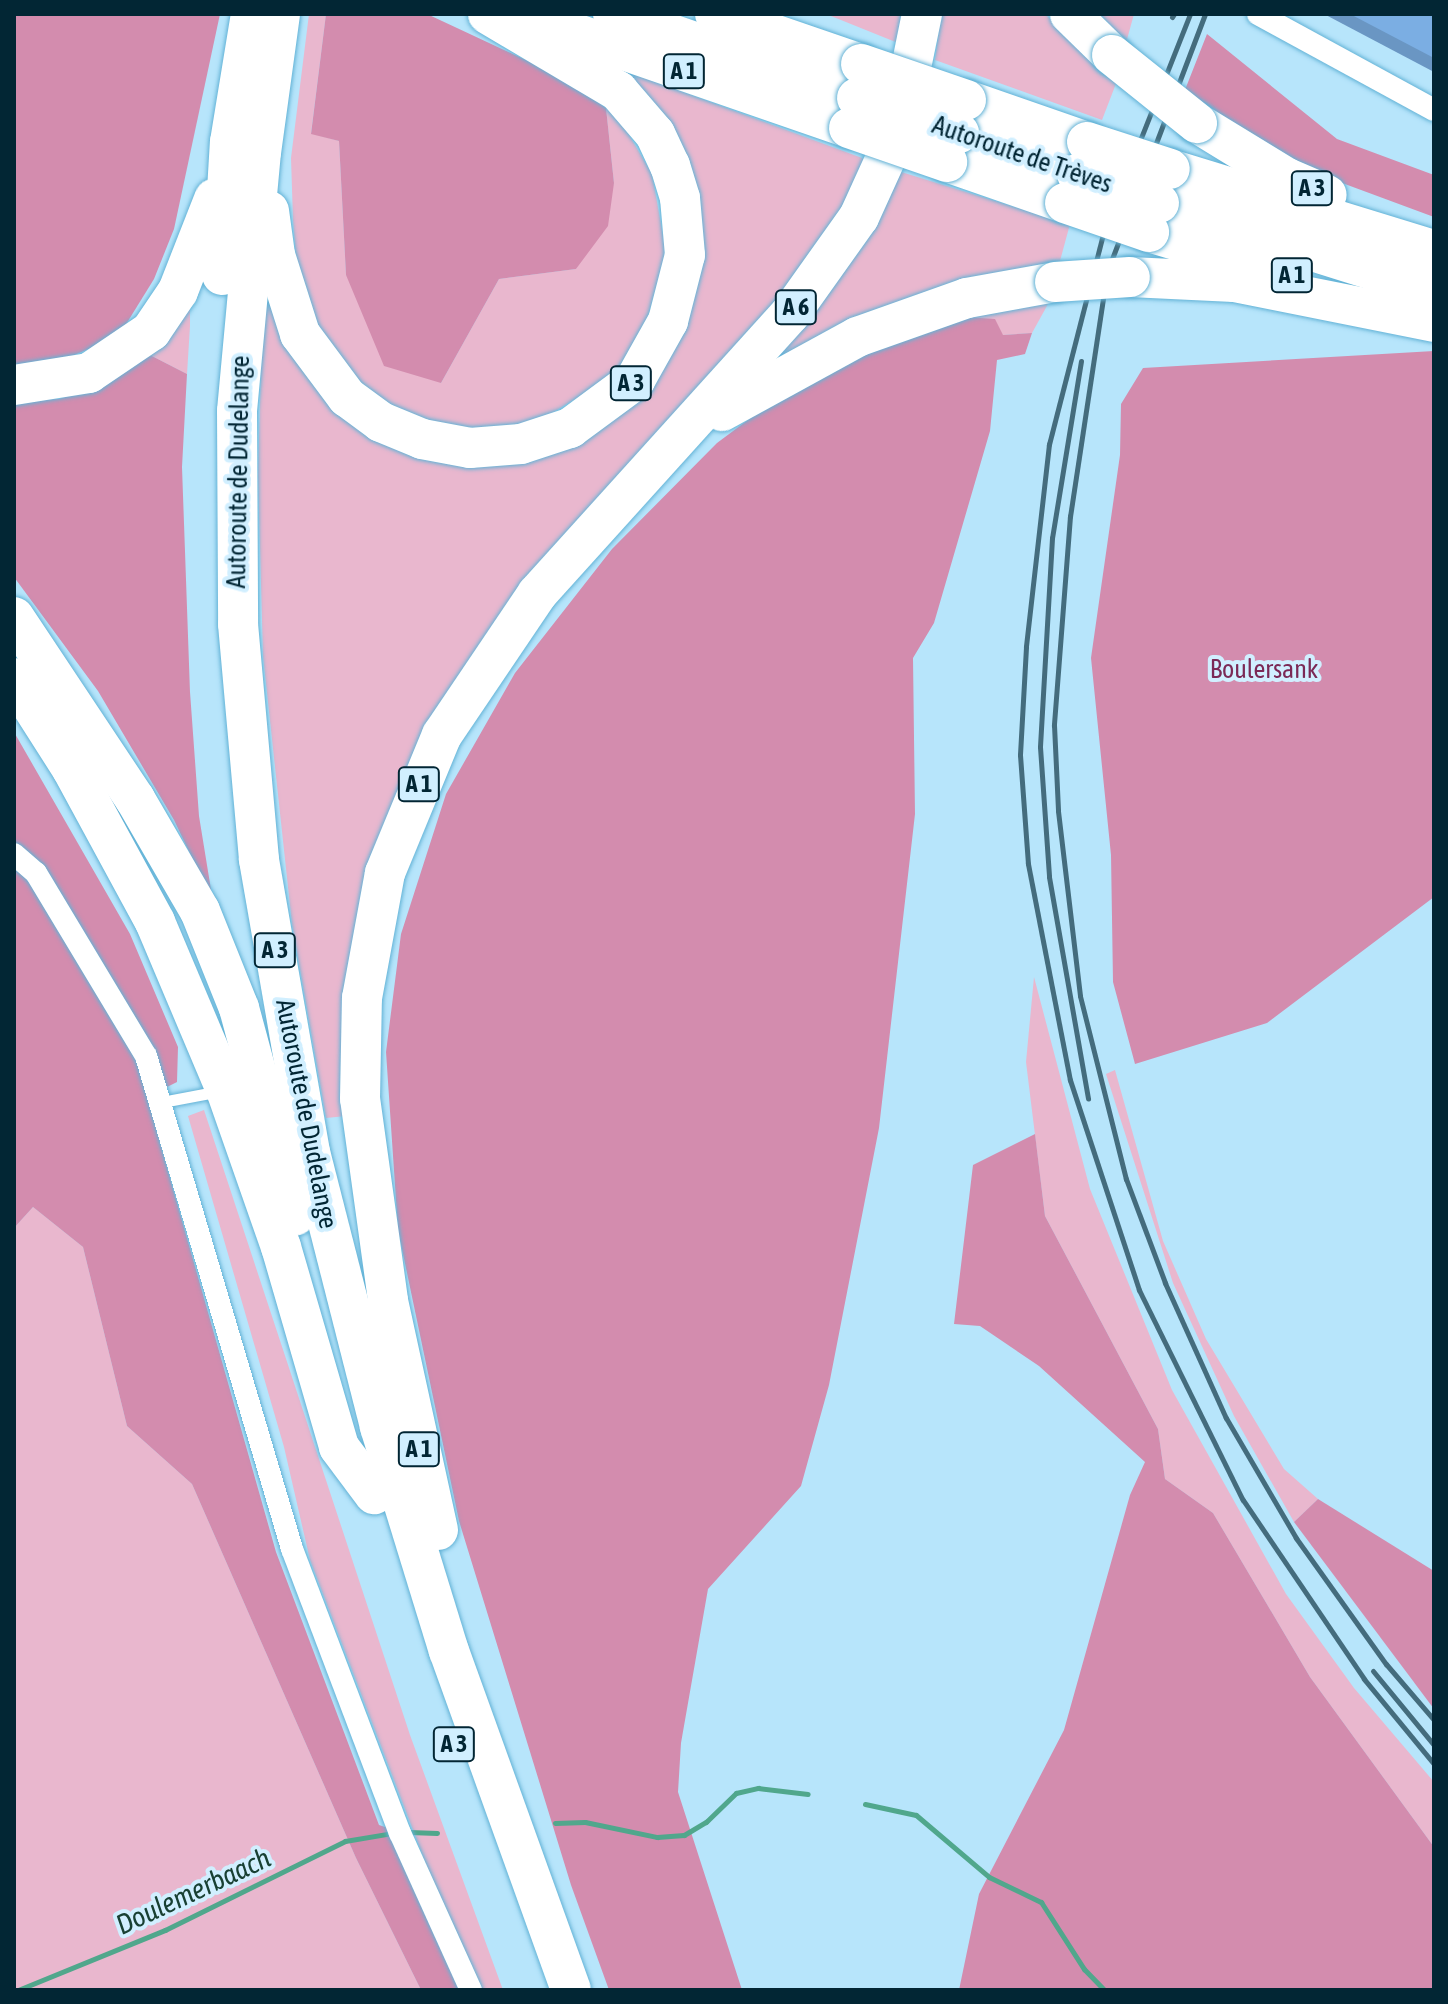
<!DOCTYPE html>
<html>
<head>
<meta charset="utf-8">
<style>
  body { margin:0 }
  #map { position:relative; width:1448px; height:2004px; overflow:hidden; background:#b7e5fb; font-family:"Asap Condensed",sans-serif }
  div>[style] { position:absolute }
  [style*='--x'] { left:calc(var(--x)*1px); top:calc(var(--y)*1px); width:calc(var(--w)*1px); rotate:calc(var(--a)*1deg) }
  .green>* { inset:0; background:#e9b7ce }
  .forest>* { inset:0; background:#d38cae }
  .stream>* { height:5px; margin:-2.5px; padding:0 2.5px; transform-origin:2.5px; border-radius:2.5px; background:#50a78c }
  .roads { filter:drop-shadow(0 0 2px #62b2d6) drop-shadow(0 0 2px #62b2d6) }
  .service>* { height:11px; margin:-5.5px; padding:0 5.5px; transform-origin:5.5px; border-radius:5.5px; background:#fff }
  .minor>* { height:22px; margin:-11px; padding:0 11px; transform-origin:11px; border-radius:11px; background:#fff }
  .motorway>* { height:40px; margin:-20px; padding:0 20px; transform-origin:20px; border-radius:20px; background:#fff }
  .rail>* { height:5px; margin:-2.5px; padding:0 2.5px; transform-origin:2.5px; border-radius:2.5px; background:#446c7d }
  .bridges { filter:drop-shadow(0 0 2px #62b2d6) drop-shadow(0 0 2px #62b2d6) }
  .motorway-bridge>* { height:40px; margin:-20px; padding:0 20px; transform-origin:20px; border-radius:20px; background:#fff }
  .wall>* { inset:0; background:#6a96c3 }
  .building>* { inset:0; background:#7baee3 }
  span { translate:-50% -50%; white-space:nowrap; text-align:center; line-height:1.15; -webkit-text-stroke:8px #d1efff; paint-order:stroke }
  .shield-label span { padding:2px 6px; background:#d1efff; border:2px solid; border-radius:6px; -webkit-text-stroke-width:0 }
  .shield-label { font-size:24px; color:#022634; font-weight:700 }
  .street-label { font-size:26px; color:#022634 }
  .park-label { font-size:26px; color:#7b2956 }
  .water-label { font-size:28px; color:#184033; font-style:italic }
  .frame { position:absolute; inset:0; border:16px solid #022634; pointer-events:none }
</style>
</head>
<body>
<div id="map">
  <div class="green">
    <i style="clip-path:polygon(309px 14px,326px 14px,311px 133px,339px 141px,346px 275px,441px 383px,499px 279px,576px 269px,614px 183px,606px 108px,625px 128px,652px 174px,666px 252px,643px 334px,613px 376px,542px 419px,511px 427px,470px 428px,430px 424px,391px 407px,359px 384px,325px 347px,298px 284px,293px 220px,291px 158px)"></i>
    <i style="clip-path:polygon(826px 14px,906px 14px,903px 45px)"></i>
    <i style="clip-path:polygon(941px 14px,1045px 14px,1117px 81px,1102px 120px,935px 60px)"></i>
    <i style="clip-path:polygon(1100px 14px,1134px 14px,1126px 43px)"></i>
    <i style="clip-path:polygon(607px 64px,873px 162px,843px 220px,404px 787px,346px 1116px,326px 1118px,292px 924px,263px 656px,258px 475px,263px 297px,272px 302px,380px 435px,574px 441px,698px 254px)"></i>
    <i style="clip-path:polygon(898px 171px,1070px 224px,1057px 272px,768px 363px)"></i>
    <i style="clip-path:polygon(1053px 295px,1032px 333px,1003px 335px,950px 316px)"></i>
    <i style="clip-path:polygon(190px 298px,190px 326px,187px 374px,146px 353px)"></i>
    <i style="clip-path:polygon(1034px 977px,1090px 1189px,1172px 1390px,1286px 1594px,1354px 1688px,1434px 1782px,1434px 1847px,1310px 1677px,1213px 1513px,1165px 1479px,1158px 1429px,1045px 1216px,1026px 1062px)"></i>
    <i style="clip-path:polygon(1115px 1070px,1163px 1241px,1206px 1339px,1284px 1469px,1318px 1499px,1294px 1522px,1234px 1416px,1173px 1283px,1106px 1074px)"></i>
    <i style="clip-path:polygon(204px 1110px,410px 1735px,503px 1990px,474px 1990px,310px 1560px,284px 1447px,188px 1116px)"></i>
    <i style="clip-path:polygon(33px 1207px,83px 1247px,127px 1426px,192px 1484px,356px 1858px,421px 1990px,14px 1990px,14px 1228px)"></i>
  </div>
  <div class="forest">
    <i style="clip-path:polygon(14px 14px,220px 14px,174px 229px,154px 279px,125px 326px,98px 345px,72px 356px,14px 365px)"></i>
    <i style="clip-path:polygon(326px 14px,427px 14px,558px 75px,606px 108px,614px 183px,608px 226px,576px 269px,499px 279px,441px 383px,384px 366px,346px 275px,339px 141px,311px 134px)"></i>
    <i style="clip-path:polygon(1207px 34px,1337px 139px,1434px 175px,1434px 217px,1280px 160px,1181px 100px)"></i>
    <i style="clip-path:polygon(950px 316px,995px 319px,1003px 335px,1032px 333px,1025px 354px,997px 360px,990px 431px,934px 623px,913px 658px,915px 814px,879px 1128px,829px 1385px,801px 1486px,708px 1589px,681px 1743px,678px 1792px,742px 1990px,609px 1990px,571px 1885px,459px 1521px,398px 1230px,386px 1052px,401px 934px,446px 794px,515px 673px,612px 549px,717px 443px,799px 382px)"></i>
    <i style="clip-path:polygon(1434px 351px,1434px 897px,1267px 1023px,1135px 1064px,1113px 982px,1111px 855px,1091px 658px,1120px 455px,1121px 404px,1143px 368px)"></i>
    <i style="clip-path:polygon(146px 353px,187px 374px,182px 467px,190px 692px,199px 816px,213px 902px,174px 820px,98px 691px,14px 577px,14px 401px,59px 399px,111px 381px)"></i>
    <i style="clip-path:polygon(14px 732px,130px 934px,178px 1047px,177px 1082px,147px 1097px,276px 1552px,379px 1825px,391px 1829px,463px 1990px,421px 1990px,356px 1858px,192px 1484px,127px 1426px,83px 1247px,33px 1207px,14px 1228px)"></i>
    <i style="clip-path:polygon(1035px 1134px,1045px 1216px,1158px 1429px,1165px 1479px,1213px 1513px,1310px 1677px,1434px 1847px,1434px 1990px,959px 1990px,979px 1894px,1064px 1730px,1130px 1495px,1145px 1462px,1039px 1366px,980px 1326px,954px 1324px,973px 1165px)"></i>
    <i style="clip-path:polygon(1318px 1499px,1434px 1571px,1434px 1709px,1294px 1522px)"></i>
  </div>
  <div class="stream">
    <i style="--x:865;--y:1804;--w:52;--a:12.2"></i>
    <i style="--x:916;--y:1815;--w:96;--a:40.3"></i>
    <i style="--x:989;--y:1877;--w:58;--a:25.7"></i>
    <i style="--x:1041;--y:1902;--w:80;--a:57.3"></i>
    <i style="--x:1084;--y:1969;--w:29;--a:46"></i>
    <i style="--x:555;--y:1823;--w:30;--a:-2"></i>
    <i style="--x:585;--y:1822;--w:74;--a:11.8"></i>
    <i style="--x:657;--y:1837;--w:27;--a:-4"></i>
    <i style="--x:684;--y:1835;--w:26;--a:-31"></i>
    <i style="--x:706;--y:1822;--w:42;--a:-44"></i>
    <i style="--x:736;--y:1793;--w:23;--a:-13"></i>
    <i style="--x:758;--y:1788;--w:50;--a:6.8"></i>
    <i style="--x:409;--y:1832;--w:28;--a:2"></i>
    <i style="--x:18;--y:1990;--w:159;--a:-22.2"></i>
    <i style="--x:165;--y:1930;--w:201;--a:-26.3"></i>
    <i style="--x:345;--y:1841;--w:43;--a:-9.5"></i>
  </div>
  <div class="roads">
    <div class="service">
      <i style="--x:162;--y:1102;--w:59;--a:-10.7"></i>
    </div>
    <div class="minor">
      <i style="--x:1258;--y:14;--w:200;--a:28.6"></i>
      <i style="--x:14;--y:854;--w:29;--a:41"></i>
      <i style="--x:36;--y:873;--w:214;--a:59"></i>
      <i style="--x:146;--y:1056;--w:514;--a:73.5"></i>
      <i style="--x:292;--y:1549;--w:304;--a:69.2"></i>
      <i style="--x:400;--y:1833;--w:172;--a:65.7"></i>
    </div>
    <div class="motorway">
      <i style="--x:280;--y:14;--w:139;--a:97.8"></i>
      <i style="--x:261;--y:152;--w:260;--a:95.3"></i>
      <i style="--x:237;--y:411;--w:213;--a:89.7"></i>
      <i style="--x:238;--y:624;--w:237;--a:84.9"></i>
      <i style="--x:259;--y:860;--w:296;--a:80.1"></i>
      <i style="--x:310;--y:1152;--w:284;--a:75.7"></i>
      <i style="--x:380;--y:1427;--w:234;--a:72.9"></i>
      <i style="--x:449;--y:1651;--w:360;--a:70.2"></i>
      <i style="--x:613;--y:14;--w:258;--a:19"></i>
      <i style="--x:715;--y:14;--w:154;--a:18.9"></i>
      <i style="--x:1070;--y:14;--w:59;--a:44.3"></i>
      <i style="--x:534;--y:19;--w:333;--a:19.1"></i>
      <i style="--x:966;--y:100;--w:128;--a:19.1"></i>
      <i style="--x:1197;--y:123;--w:105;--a:31.4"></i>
      <i style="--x:1287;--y:178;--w:43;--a:23"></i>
      <i style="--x:959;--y:133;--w:125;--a:19.2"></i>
      <i style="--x:947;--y:162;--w:125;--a:19.2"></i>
      <i style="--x:1170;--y:169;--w:276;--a:17.1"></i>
      <i style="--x:1159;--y:203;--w:288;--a:17.4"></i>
      <i style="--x:269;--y:211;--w:44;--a:82.2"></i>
      <i style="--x:275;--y:255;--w:83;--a:72.4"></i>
      <i style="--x:300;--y:334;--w:79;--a:53.3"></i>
      <i style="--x:347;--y:397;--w:42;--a:36.3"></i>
      <i style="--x:381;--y:422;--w:44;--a:22.5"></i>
      <i style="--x:422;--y:439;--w:49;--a:10.6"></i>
      <i style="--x:470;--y:448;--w:51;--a:-4.5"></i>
      <i style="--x:521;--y:444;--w:52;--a:-18.1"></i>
      <i style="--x:570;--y:428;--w:81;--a:-36.4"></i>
      <i style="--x:635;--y:380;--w:68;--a:-60.8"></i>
      <i style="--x:668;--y:321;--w:68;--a:-75.6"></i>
      <i style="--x:685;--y:255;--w:57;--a:-95"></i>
      <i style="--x:680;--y:198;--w:34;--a:-107"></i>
      <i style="--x:670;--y:166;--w:35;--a:-115"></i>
      <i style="--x:655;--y:134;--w:57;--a:-130.7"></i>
      <i style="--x:618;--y:91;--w:151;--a:-149.4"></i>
      <i style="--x:1149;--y:232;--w:128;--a:16.7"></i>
      <i style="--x:222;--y:275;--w:133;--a:-86.6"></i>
      <i style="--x:230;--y:142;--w:130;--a:-80.7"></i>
      <i style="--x:1130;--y:277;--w:104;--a:2.8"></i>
      <i style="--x:1234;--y:282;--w:204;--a:11.3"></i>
      <i style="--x:14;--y:385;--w:76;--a:-9.1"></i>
      <i style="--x:89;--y:373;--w:75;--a:-34.1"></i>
      <i style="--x:151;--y:331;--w:48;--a:-56"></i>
      <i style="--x:178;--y:291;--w:99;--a:-68.6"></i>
      <i style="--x:722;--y:411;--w:154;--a:-28.7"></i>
      <i style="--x:857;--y:337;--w:117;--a:-19.5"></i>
      <i style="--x:967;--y:298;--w:89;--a:-10.3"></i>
      <i style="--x:14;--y:617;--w:219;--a:56.4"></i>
      <i style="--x:135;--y:799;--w:129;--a:59.9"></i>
      <i style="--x:200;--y:911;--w:105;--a:68.1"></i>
      <i style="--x:239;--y:1008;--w:215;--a:74.9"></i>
      <i style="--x:14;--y:678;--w:108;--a:57.5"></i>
      <i style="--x:72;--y:769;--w:174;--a:61.5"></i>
      <i style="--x:155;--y:922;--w:182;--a:67.1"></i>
      <i style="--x:226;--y:1090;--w:166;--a:70.7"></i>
      <i style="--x:281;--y:1247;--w:208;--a:73.8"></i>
      <i style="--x:339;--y:1447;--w:59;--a:53.3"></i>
      <i style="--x:438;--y:1530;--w:235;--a:-102.3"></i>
      <i style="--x:388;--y:1300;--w:203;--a:-97.9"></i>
      <i style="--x:360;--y:1099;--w:101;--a:-88.9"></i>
      <i style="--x:362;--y:998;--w:127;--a:-79.6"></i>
      <i style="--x:385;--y:873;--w:149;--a:-67.6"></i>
      <i style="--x:442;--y:735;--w:170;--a:-56"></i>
      <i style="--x:537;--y:594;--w:377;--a:-47.9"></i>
      <i style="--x:790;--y:314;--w:119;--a:-54.6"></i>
      <i style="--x:859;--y:217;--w:94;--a:-65.6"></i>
      <i style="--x:898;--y:131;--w:119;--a:-78.4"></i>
    </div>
  </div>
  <div class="rail">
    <i style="--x:1190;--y:14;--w:237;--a:111.6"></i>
    <i style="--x:1103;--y:234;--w:217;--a:104.4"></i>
    <i style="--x:1049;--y:444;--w:204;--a:96.5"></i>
    <i style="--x:1026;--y:647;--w:108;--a:93.2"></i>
    <i style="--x:1020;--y:755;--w:109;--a:85.8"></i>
    <i style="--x:1028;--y:864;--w:220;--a:79"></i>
    <i style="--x:1070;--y:1080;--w:221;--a:71.8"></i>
    <i style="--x:1139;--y:1290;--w:234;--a:63.7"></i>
    <i style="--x:1243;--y:1500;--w:216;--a:55.9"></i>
    <i style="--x:1364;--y:1679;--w:110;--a:50.5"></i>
    <i style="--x:1205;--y:14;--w:276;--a:110.8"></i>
    <i style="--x:1107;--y:272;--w:247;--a:98.6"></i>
    <i style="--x:1070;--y:516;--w:210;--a:94.4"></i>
    <i style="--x:1054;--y:725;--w:86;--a:87.3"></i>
    <i style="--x:1058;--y:811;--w:186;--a:83.2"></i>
    <i style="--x:1080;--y:996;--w:189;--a:75.9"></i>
    <i style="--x:1126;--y:1179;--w:111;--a:69.4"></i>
    <i style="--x:1165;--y:1283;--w:148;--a:65.7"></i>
    <i style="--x:1226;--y:1418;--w:139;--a:59.7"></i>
    <i style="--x:1296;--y:1538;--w:155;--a:54.5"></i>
    <i style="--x:1386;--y:1664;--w:74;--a:49.4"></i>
    <i style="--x:1172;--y:17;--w:4;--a:-56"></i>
    <i style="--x:1081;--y:361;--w:179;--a:99.3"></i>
    <i style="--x:1052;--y:538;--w:209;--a:93.3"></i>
    <i style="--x:1040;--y:747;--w:130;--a:86"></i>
    <i style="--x:1049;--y:877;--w:225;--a:80"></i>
    <i style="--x:1373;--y:1671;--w:96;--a:50.5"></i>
  </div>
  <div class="bridges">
    <div class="motorway-bridge">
      <i style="--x:1112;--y:55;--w:109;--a:38.7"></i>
      <i style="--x:861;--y:64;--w:111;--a:18.9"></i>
      <i style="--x:857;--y:98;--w:108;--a:18.9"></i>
      <i style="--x:849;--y:128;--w:104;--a:19.1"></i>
      <i style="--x:1087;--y:142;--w:87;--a:18"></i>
      <i style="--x:1077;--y:174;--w:87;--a:19.5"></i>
      <i style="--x:1065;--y:203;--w:89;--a:19"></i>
      <i style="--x:1055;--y:282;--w:75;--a:-3.8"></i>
    </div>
  </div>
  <div class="wall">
    <i style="clip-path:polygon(1324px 14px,1434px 14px,1434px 72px)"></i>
  </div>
  <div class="building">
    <i style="clip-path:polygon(1350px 14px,1434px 14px,1434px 58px)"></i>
  </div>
  <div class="shield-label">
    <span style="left:684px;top:71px">A 1</span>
    <span style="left:1312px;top:188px">A 3</span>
    <span style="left:1292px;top:275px">A 1</span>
    <span style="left:796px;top:307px">A 6</span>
    <span style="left:631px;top:383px">A 3</span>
    <span style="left:419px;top:784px">A 1</span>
    <span style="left:275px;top:950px">A 3</span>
    <span style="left:419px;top:1449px">A 1</span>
    <span style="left:454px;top:1744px">A 3</span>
  </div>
  <div class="street-label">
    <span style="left:1022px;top:155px;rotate:19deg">Autoroute de Trèves</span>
    <span style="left:239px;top:472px;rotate:-89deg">Autoroute de Dudelange</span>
    <span style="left:306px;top:1114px;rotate:79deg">Autoroute de Dudelange</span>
  </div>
  <div class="park-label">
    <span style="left:1264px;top:670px">Boulersank</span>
  </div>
  <div class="water-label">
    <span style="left:193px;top:1891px;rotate:-25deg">Doulemerbaach</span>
  </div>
  <div class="frame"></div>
</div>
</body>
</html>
